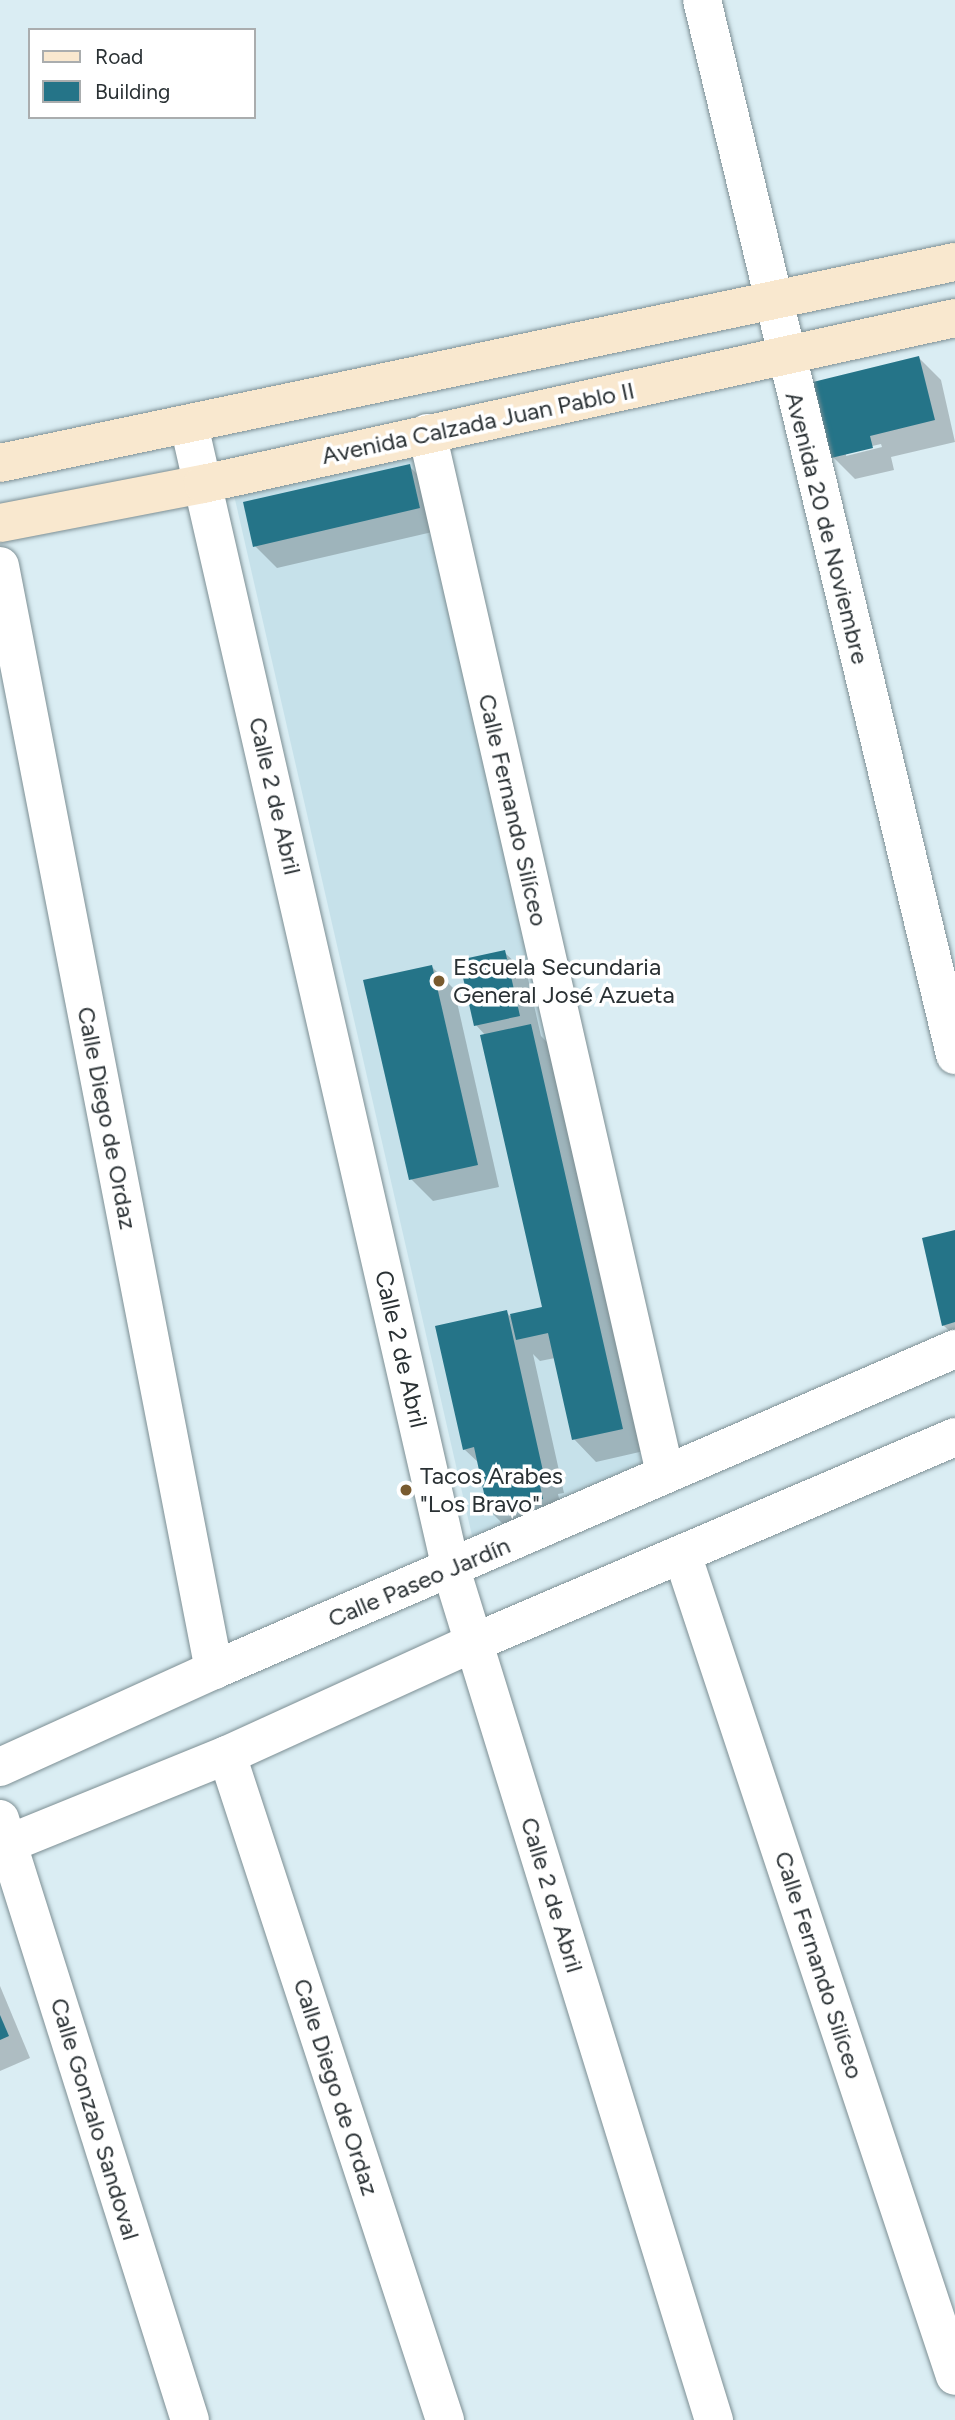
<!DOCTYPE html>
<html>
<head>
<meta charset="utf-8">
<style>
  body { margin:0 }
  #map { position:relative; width:955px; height:2420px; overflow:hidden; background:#daedf3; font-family:Figtree,sans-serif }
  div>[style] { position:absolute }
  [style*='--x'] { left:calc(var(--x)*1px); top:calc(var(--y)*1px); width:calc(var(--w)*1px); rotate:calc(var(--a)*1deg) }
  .built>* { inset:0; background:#c6e1ea }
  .shadow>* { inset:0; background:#0003 }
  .building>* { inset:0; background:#257488 }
  .roads { filter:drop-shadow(0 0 2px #7d8f94) drop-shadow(0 0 2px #7d8f94) }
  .minor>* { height:38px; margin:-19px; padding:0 19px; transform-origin:19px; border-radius:19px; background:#fff }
  .secondary>* { height:38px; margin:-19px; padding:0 19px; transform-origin:19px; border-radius:19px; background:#f9e8cf }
  .dots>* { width:19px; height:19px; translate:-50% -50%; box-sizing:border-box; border:4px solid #fff; border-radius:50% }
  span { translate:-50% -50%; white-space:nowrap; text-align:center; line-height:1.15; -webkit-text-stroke:7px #fff; paint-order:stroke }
  .street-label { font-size:24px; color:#2a3134 }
  .poi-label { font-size:24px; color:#2a3134 }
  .left { translate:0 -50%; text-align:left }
  .legend { position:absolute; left:28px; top:28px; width:228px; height:91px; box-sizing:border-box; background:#fff; border:2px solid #aaadae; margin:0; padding:9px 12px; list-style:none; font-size:21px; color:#2a3134 }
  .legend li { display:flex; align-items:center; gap:14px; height:35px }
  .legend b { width:35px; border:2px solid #aaadae }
</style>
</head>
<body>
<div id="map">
  <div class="built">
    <i style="clip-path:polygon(413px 455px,644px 1468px,473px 1540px,234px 495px)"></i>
  </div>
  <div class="shadow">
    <i style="clip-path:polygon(evenodd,919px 358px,941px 380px,955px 442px,891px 457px,894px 470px,855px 479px,833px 457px,919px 358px,881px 444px,882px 447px,846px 456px,846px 452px,881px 444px)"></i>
    <i style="clip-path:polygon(409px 466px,431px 488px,441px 530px,277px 568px,255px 546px)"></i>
    <i style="clip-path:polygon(504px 952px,527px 974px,541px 1036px,553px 1048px,644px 1451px,596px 1462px,574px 1439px,555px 1358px,540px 1361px,533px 1354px,564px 1493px,558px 1494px,564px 1521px,512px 1533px,490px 1511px,480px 1464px,464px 1449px,506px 1312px,510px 1316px,544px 1308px,486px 1036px,476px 1025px)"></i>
    <i style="clip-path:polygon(432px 967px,454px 989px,499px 1187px,433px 1201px,411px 1179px)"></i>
    <i style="clip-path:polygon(955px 1232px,955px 1336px,943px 1325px)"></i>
    <i style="clip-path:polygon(0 1986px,30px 2058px,0 2071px)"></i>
  </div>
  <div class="building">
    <i style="clip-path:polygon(919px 356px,935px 420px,870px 436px,873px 448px,831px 458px,813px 382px)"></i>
    <i style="clip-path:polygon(410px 464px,420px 508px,253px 547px,243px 502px)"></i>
    <i style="clip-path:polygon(505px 950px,520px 1016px,474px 1026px,459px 960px)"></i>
    <i style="clip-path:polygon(432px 965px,478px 1165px,409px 1180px,363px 980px)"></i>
    <i style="clip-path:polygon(531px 1024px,623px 1429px,572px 1440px,548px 1333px,516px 1340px,510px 1314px,542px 1307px,480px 1035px)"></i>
    <i style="clip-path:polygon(955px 1230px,955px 1322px,942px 1326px,922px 1238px)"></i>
    <i style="clip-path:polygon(507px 1310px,543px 1471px,537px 1472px,543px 1499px,488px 1512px,474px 1447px,463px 1450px,435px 1326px)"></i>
    <i style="clip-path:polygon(0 2015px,9px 2036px,0 2040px)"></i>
  </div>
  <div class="roads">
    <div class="minor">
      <i style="--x:702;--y:0;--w:1085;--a:76.51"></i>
      <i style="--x:189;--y:425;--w:1174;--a:77.1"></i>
      <i style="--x:451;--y:1569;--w:891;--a:72.83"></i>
      <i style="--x:427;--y:433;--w:1067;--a:77.11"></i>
      <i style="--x:0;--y:566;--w:1125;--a:79.03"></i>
      <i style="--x:682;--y:1554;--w:866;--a:71.63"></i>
      <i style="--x:227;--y:1755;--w:700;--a:71.85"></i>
      <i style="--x:0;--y:1767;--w:235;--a:-24.4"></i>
      <i style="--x:214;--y:1670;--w:808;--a:-23.42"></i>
      <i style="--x:0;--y:1819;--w:630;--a:72.46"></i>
      <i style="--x:0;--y:1847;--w:245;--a:-22.1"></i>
      <i style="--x:227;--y:1755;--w:270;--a:-24.5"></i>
      <i style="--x:473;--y:1643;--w:524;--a:-23.14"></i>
    </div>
    <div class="secondary">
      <i style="--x:0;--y:463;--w:976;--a:-11.89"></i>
      <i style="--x:0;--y:523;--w:207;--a:-10.9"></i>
      <i style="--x:203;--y:484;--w:770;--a:-12.45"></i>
    </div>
  </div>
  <div class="dots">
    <i style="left:439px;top:981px;background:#795b2f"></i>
    <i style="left:406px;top:1490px;background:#795b2f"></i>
  </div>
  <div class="street-label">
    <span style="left:478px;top:423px;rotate:-12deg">Avenida Calzada Juan Pablo II</span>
    <span style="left:827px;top:528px;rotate:76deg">Avenida 20 de Noviembre</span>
    <span style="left:275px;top:796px;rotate:77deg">Calle 2 de Abril</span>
    <span style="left:513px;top:810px;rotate:77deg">Calle Fernando Silíceo</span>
    <span style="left:107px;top:1118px;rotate:79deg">Calle Diego de Ordaz</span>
    <span style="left:401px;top:1349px;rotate:77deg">Calle 2 de Abril</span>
    <span style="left:419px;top:1582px;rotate:-23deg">Calle Paseo Jardín</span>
    <span style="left:552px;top:1895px;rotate:73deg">Calle 2 de Abril</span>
    <span style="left:819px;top:1965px;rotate:72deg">Calle Fernando Silíceo</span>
    <span style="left:336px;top:2087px;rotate:72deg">Calle Diego de Ordaz</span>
    <span style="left:95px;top:2119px;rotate:73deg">Calle Gonzalo Sandoval</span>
  </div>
  <div class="poi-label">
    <span class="left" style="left:453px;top:981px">Escuela Secundaria<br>General José Azueta</span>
    <span class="left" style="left:420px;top:1490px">Tacos Arabes<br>"Los Bravo"</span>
  </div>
  <ul class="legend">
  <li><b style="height:9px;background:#f9e8cf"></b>Road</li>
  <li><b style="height:19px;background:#257488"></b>Building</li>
  </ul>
</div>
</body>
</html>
